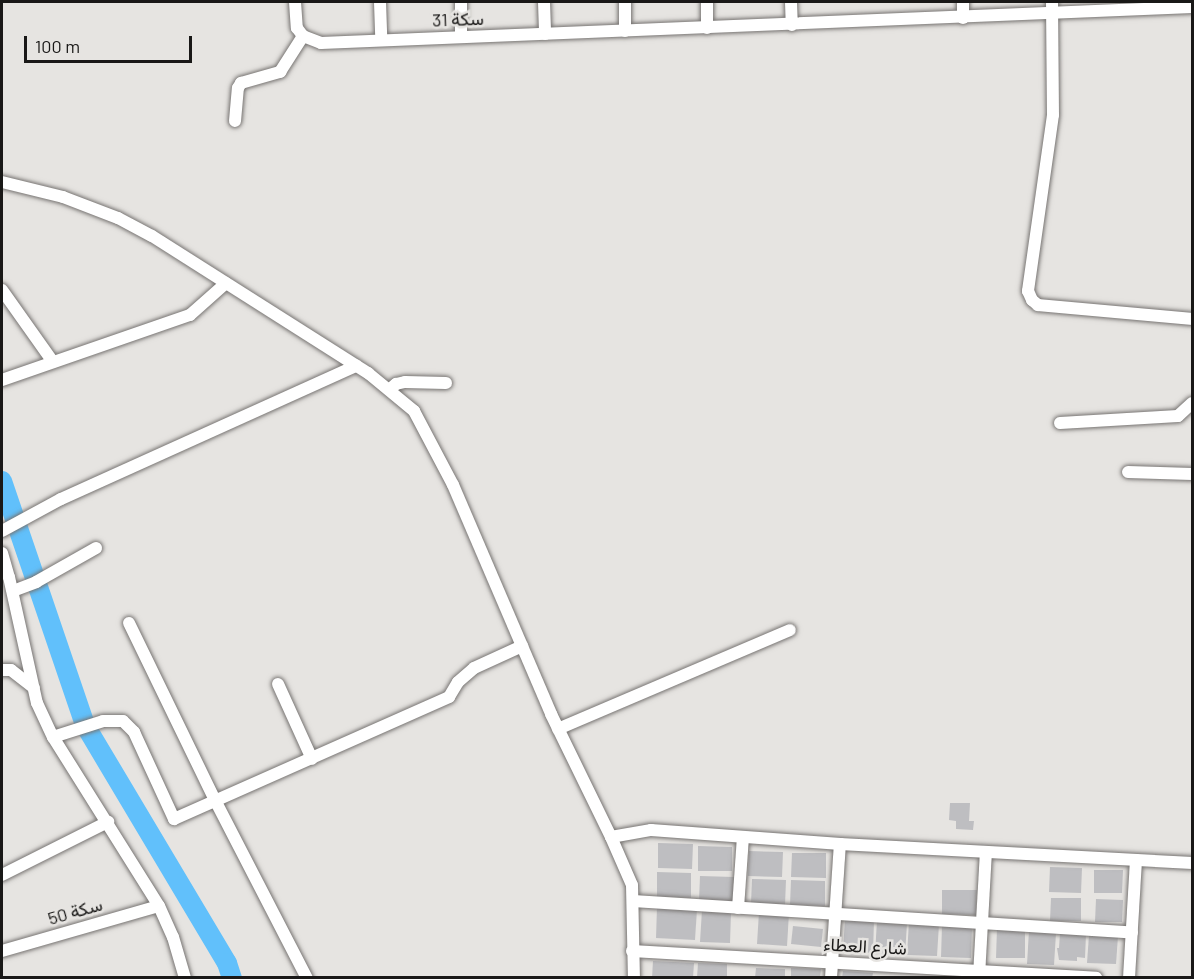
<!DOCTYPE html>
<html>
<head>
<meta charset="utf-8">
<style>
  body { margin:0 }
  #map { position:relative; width:1194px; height:979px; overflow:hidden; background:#e6e4e1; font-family:Barlow,Vazirmatn,sans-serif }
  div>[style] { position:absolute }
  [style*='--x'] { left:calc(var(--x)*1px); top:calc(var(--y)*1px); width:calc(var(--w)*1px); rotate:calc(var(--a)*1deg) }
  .river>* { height:20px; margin:-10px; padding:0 10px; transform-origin:10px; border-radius:10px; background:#61c0fb }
  .building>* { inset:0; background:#bebec1 }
  .roads { filter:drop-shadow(0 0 2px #777472) drop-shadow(0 0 2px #777472) }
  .minor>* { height:12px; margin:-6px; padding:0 6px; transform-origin:6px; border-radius:6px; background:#fff }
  span { translate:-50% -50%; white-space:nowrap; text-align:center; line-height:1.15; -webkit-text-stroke:5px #e6e4e1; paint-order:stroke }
  .street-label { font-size:18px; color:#191817 }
  .frame { position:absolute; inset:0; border:3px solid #191817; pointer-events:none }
  .scale { position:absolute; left:24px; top:36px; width:168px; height:27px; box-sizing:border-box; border:3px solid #191817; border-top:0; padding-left:8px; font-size:18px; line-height:21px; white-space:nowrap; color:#191817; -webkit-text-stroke:4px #e6e4e1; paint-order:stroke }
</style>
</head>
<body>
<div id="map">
  <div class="river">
    <i style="--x:2;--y:481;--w:258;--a:71.2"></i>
    <i style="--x:85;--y:725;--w:277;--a:59.2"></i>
    <i style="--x:227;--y:963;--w:16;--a:72"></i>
  </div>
  <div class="building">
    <i style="clip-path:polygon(950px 803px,970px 803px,969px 821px,974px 821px,973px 830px,956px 829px,956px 821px,949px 820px)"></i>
    <i style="clip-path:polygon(658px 843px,693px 844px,692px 869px,658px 868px)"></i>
    <i style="clip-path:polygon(698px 846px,732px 847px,732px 871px,698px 871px)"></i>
    <i style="clip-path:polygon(749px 851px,783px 852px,782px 877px,748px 876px)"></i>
    <i style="clip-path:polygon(792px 853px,826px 853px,826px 878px,791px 877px)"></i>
    <i style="clip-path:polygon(1050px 867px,1082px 868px,1081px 893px,1049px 892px)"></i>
    <i style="clip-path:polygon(1094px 870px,1123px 870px,1122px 893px,1094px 893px)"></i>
    <i style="clip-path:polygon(657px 872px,691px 873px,691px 898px,657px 897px)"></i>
    <i style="clip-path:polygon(700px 876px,734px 877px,733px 902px,699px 901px)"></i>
    <i style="clip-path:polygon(752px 879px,786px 880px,785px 905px,751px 904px)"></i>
    <i style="clip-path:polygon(791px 880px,825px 881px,825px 906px,790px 905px)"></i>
    <i style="clip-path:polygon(942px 890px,977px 890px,976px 915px,942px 914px)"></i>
    <i style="clip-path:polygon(1051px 898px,1081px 898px,1081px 921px,1050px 921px)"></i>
    <i style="clip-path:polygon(1096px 899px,1123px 900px,1122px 922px,1095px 922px)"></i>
    <i style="clip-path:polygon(657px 907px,697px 909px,695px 940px,656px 938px)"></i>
    <i style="clip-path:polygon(702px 910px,731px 911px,730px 943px,700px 942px)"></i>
    <i style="clip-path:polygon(759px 912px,789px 913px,787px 946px,757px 944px)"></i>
    <i style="clip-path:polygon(845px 919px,874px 920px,873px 953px,843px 951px)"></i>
    <i style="clip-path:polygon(877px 921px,907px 923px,905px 955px,875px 954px)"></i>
    <i style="clip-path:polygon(909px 922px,939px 924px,937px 956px,907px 955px)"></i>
    <i style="clip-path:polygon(942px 925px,972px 926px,971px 958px,941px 957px)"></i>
    <i style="clip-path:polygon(793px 926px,823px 929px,821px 947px,791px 944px)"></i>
    <i style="clip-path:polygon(997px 928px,1025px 928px,1025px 958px,996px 958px)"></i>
    <i style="clip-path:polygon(1029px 931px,1056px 933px,1054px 965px,1027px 964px)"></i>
    <i style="clip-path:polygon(1060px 933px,1086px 934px,1085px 958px,1077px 957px,1077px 961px,1059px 960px,1057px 948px,1059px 948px)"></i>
    <i style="clip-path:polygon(1089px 935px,1118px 936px,1116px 964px,1087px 963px)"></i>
    <i style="clip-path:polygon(653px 961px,694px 963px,693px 978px,652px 978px)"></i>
    <i style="clip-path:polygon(698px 963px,727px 964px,727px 978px,697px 978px)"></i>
    <i style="clip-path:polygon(756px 968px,785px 969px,785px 978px,755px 978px)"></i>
    <i style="clip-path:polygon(791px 968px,821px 969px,820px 978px,791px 978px)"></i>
    <i style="clip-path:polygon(843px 971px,873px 973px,872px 978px,842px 978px)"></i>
  </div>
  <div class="roads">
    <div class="minor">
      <i style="--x:295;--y:2;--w:26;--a:86"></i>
      <i style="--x:297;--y:28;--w:10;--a:53"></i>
      <i style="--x:303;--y:36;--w:19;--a:21"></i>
      <i style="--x:321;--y:43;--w:872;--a:-2.37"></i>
      <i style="--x:380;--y:2;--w:38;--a:88"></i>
      <i style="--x:461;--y:2;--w:35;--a:90"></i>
      <i style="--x:544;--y:2;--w:32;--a:88"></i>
      <i style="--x:625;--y:2;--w:29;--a:90"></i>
      <i style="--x:707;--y:2;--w:26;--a:90"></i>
      <i style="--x:791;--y:2;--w:23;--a:88"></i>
      <i style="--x:963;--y:2;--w:16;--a:90"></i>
      <i style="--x:1052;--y:2;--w:113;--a:89.5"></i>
      <i style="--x:1053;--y:115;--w:178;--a:98.1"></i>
      <i style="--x:1028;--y:291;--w:10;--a:66"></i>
      <i style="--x:1032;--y:300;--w:8;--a:40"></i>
      <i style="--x:1038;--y:305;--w:155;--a:5.2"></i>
      <i style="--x:235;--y:121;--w:33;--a:-85"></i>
      <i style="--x:238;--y:88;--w:6;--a:-59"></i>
      <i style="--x:241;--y:83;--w:41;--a:-15.8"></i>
      <i style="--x:280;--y:72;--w:43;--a:-57.4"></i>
      <i style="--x:2;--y:182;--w:63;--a:13.8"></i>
      <i style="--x:63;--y:197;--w:59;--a:20.9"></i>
      <i style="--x:118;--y:218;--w:38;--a:28"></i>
      <i style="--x:152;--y:236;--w:256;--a:32.4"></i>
      <i style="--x:368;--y:373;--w:60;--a:39.6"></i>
      <i style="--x:414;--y:411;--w:84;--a:62.2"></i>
      <i style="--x:453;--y:485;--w:249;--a:66.8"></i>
      <i style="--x:551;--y:714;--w:137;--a:64"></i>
      <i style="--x:611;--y:837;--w:52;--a:66.4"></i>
      <i style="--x:632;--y:885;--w:93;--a:88.8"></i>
      <i style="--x:2;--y:290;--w:88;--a:54.7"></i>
      <i style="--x:2;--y:380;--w:199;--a:-19.1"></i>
      <i style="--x:190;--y:315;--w:48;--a:-41.6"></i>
      <i style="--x:390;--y:389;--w:8;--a:-40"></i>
      <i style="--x:396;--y:384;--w:9;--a:-13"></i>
      <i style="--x:405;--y:382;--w:41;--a:1.4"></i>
      <i style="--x:1060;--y:423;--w:118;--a:-3.4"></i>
      <i style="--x:1178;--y:416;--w:19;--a:-43"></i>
      <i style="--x:1128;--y:472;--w:64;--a:1.8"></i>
      <i style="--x:2;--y:531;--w:67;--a:-28.5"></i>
      <i style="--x:61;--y:499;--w:324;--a:-24.3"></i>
      <i style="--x:2;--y:553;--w:25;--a:74"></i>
      <i style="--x:9;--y:577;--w:129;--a:77.5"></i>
      <i style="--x:37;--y:703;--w:38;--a:65"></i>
      <i style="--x:53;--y:737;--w:199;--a:57.9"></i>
      <i style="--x:159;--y:906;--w:34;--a:66"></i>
      <i style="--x:173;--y:937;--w:43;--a:73.7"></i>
      <i style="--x:13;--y:591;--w:25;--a:-21"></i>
      <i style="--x:36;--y:582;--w:69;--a:-29.5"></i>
      <i style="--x:129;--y:623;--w:199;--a:64.1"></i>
      <i style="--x:216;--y:802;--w:198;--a:62.7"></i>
      <i style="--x:2;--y:670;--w:9;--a:0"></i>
      <i style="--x:11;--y:670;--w:29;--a:38"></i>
      <i style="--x:278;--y:684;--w:82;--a:65.6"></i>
      <i style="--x:558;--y:729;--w:252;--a:-23.1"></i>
      <i style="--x:53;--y:737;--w:52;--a:-17.7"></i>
      <i style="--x:103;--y:721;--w:20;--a:0"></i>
      <i style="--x:123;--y:721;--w:16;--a:45"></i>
      <i style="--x:134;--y:732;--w:96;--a:65.3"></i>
      <i style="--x:174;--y:819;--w:301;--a:-23.9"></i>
      <i style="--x:449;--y:697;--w:17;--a:-59"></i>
      <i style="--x:458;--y:682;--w:21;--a:-41"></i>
      <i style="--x:474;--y:668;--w:53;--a:-24.6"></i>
      <i style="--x:611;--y:837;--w:41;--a:-9.9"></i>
      <i style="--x:651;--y:830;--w:190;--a:4.2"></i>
      <i style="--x:840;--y:844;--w:353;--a:3.1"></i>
      <i style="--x:2;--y:875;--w:119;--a:-26.6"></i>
      <i style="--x:633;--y:901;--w:500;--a:3.6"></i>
      <i style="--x:738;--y:908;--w:71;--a:-86"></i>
      <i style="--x:2;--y:951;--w:163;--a:-16"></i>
      <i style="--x:632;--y:951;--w:465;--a:3.3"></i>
      <i style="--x:979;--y:976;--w:124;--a:-86.8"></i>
      <i style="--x:831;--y:978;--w:134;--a:-86.2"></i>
      <i style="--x:1129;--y:978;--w:118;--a:-86.6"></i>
    </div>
  </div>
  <div class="street-label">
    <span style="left:458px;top:19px;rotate:-2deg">سكة 31</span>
    <span style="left:75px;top:911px;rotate:-16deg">سكة 50</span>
    <span style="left:865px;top:946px;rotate:3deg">شارع العطاء</span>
  </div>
  <div class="frame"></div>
  <div class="scale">100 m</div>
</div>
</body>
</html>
